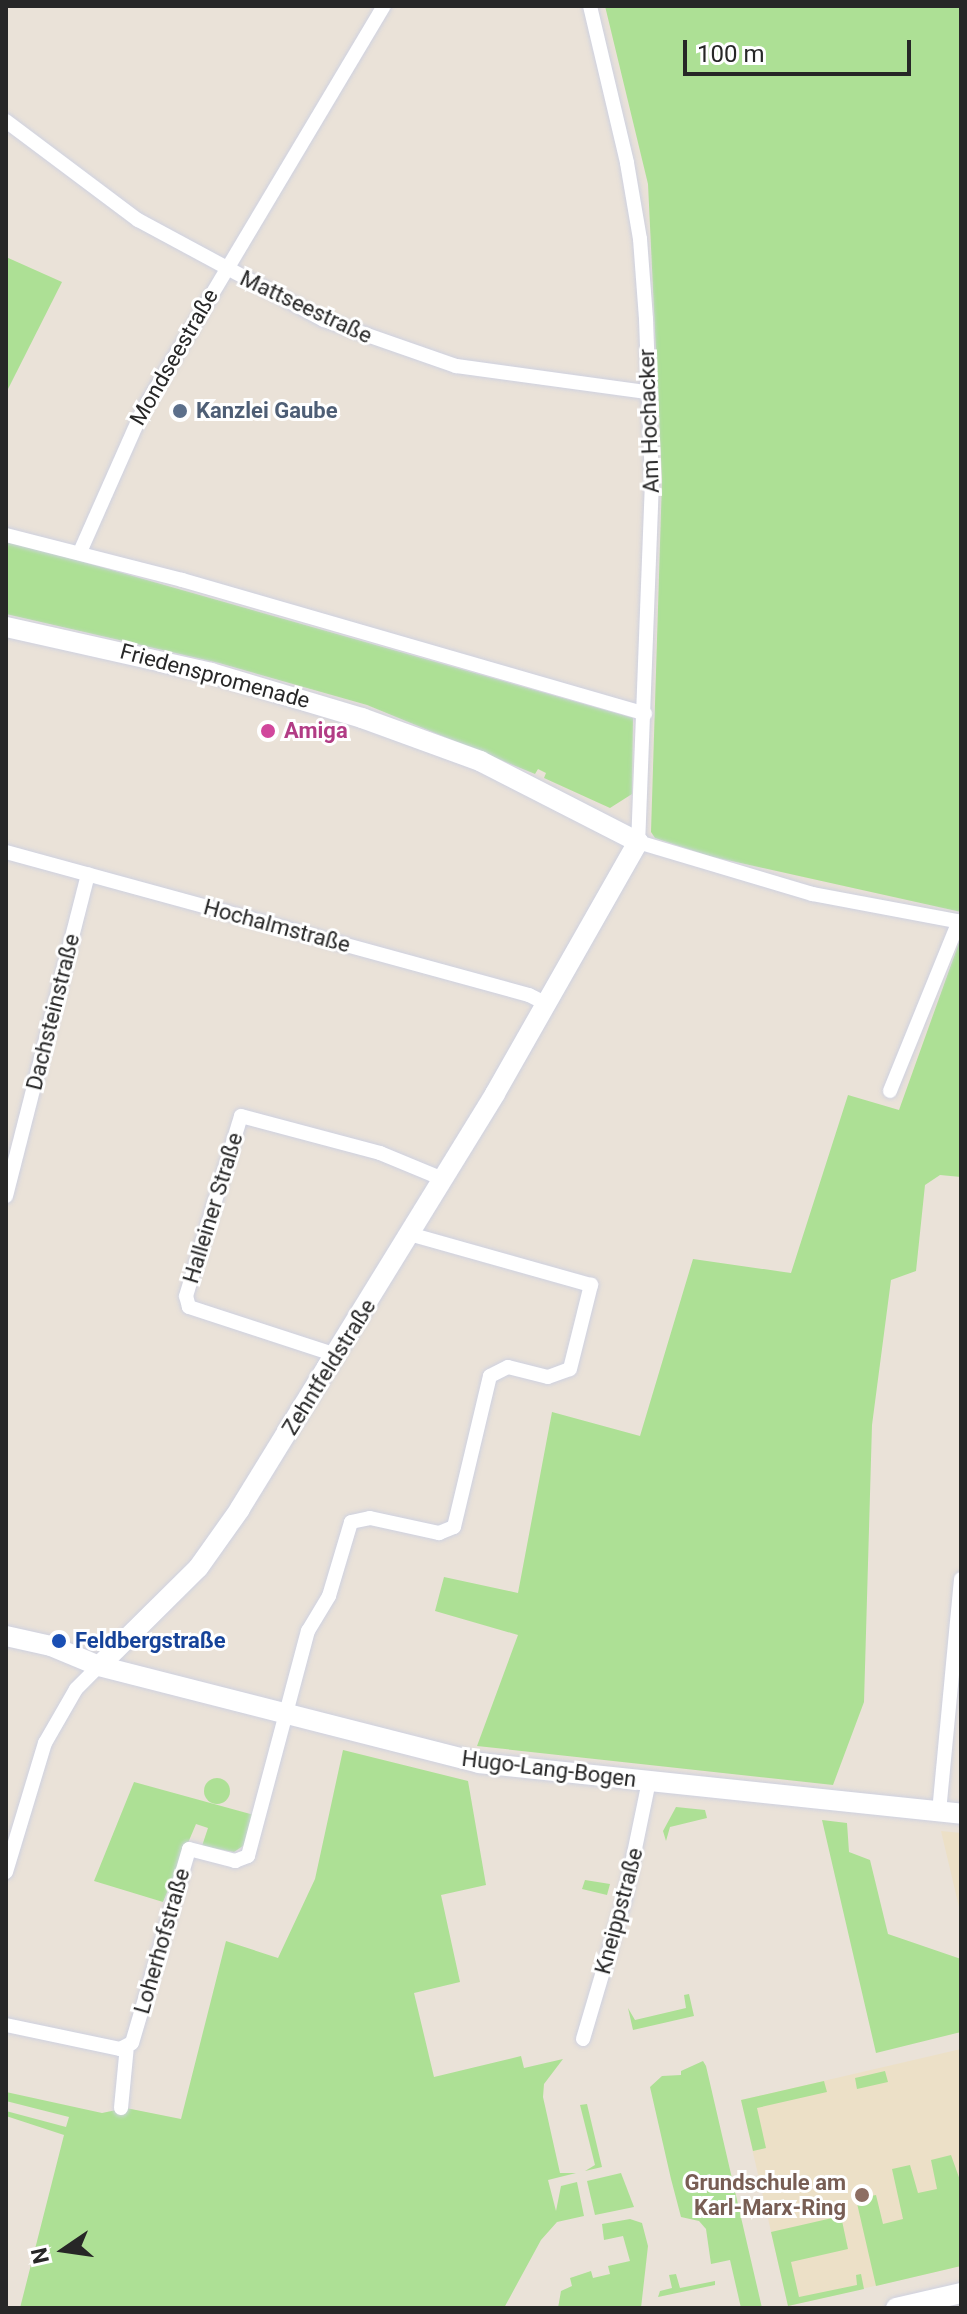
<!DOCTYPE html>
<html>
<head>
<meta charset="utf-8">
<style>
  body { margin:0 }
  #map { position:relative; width:967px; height:2314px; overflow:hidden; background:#eae2d8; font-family:Roboto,sans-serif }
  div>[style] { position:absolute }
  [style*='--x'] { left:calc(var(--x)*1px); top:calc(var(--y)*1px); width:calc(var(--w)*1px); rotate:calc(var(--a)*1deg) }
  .education>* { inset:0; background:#ece0c7 }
  .green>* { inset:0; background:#ade095 }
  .round { border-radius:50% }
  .roads { filter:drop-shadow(0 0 2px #ced1e0) drop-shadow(0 0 2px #ced1e0) }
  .street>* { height:14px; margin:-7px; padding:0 7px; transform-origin:7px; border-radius:7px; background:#fff }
  .secondary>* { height:20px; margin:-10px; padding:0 10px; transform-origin:10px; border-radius:10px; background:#fff }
  .dots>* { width:22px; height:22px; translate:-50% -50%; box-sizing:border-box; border:4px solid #fff; border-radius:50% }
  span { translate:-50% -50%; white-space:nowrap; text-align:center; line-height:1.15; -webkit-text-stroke:6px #fff; paint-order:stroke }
  .street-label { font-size:22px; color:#272727 }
  .service-label { font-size:22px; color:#4e5e75; font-weight:700 }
  .left { translate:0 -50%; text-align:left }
  .hotel-label { font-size:22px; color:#b23c85; font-weight:700 }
  .transit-label { font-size:22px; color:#164399; font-weight:700 }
  .education-label { font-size:22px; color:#785e54; font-weight:700 }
  .right { translate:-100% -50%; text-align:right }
  .frame { position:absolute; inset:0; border:8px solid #272727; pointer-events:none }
  .north { position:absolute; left:24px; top:2210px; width:80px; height:80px; -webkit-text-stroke:6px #fff; paint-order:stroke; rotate:257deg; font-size:22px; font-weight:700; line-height:32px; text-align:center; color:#272727 }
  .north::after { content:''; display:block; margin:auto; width:28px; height:36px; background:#272727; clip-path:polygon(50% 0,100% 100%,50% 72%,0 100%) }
  .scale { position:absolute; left:683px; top:40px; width:228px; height:36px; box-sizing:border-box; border:4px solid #272727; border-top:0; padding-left:10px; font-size:24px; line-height:28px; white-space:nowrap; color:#272727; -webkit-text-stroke:6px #fff; paint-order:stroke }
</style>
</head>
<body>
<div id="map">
  <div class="education">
    <i style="clip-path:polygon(941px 1831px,961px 1833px,961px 1926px,959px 1907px)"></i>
    <i style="clip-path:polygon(961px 2049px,961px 2266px,788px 2306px,741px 2100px)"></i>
  </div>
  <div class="green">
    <i style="clip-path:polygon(605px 6px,961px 6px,961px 912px,709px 856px,655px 838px,651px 832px,662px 479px,648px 184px)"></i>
    <i style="clip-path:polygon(6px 257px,62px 282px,6px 393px)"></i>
    <i style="clip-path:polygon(6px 540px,633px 718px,632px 794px,610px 808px,544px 778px,546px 773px,538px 769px,535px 774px,367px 705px,219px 663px,6px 614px)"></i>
    <i style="clip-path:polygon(961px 937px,961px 1177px,940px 1175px,925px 1185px,916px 1271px,891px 1280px,872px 1425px,864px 1702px,833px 1785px,477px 1746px,518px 1635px,435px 1611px,444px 1577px,518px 1593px,552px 1412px,640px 1436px,693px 1259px,791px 1273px,848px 1095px,899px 1110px)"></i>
    <i style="clip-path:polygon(343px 1750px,468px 1781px,486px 1885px,441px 1895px,460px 1982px,414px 1993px,434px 2077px,521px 2056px,524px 2068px,563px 2059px,544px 2084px,543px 2097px,560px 2173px,576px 2173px,548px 2180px,556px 2211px,561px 2186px,577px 2182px,584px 2216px,557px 2222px,541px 2240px,504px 2308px,20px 2308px,64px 2135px,6px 2116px,6px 2111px,66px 2127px,69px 2117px,6px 2101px,6px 2092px,102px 2113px,126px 2108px,181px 2119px,226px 1941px,278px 1958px,315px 1879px)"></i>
    <i class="round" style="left:204px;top:1778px;width:26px;height:26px"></i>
    <i style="clip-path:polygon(134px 1782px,254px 1815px,246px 1844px,234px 1852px,202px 1846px,208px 1828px,196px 1824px,163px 1902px,94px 1881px)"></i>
    <i style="clip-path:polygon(676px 1807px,705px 1810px,707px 1818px,670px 1827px,666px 1841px,663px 1831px)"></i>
    <i style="clip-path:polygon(822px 1820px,847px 1823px,849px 1852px,870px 1860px,888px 1934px,961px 1959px,961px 2032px,876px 2053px)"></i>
    <i style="clip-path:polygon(585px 1880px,610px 1884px,607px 1895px,582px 1889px)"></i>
    <i style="clip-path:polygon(689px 1994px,694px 2016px,633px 2030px,628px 2008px,635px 2020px,686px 2008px,684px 1995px)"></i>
    <i style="clip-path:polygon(703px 2061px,706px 2066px,762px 2308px,741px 2308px,730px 2260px,711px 2264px,706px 2229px,699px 2221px,681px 2217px,671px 2179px,650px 2087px,662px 2076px,681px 2075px,681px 2071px)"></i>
    <i style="clip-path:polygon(885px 2071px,888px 2082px,857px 2089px,855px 2078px)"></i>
    <i style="clip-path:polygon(824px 2081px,827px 2092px,757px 2108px,766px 2148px,753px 2151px,741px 2100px)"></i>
    <i style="clip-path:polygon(587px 2104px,602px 2167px,585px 2171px,595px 2165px,580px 2105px)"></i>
    <i style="clip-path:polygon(951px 2155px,961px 2183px,961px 2266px,876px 2286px,856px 2199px,876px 2195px,883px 2224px,903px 2219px,892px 2169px,910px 2165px,918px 2193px,937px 2189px,931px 2160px)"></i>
    <i style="clip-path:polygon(621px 2173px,634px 2207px,595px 2215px,587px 2181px)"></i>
    <i style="clip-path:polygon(841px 2216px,848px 2249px,791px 2262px,799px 2297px,857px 2285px,856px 2275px,861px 2274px,864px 2289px,788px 2306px,771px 2232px)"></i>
    <i style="clip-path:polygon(630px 2219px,642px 2223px,648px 2246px,641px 2308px,558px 2308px,561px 2291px,572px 2286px,570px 2278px,591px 2271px,593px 2278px,610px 2274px,608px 2266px,630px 2261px,623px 2236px,604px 2240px,602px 2224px)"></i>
    <i style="clip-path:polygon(676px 2274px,680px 2288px,715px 2281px,715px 2285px,658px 2297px,660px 2291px,672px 2288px,669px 2275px)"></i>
  </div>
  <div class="roads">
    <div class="street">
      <i style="--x:590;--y:6;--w:161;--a:76.7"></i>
      <i style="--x:627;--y:163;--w:77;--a:80.3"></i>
      <i style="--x:640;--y:239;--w:80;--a:85.7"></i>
      <i style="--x:646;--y:319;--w:162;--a:87.9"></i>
      <i style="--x:652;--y:481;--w:361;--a:92.2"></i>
      <i style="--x:638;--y:842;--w:182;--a:16.6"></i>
      <i style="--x:812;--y:894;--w:152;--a:10.6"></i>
      <i style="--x:6;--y:121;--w:165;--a:36.9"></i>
      <i style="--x:138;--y:220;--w:211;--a:28.3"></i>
      <i style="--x:324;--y:320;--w:140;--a:19.2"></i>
      <i style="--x:456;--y:366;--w:193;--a:7.8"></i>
      <i style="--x:6;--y:535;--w:182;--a:14.3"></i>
      <i style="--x:182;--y:580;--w:482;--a:16.1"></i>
      <i style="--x:80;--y:552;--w:155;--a:-66.1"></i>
      <i style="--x:143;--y:410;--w:470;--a:-59.2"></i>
      <i style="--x:6;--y:852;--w:542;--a:15.29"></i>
      <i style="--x:529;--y:995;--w:20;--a:27"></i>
      <i style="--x:890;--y:1091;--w:183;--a:-67.9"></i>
      <i style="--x:6;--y:1196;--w:332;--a:-75.7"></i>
      <i style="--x:336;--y:1355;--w:155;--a:-161.9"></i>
      <i style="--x:189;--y:1307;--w:11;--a:-105"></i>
      <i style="--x:186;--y:1296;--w:188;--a:-73"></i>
      <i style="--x:241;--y:1116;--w:144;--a:14.9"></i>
      <i style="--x:380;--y:1153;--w:68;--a:22.4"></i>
      <i style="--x:939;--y:1812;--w:234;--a:-84.6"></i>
      <i style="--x:6;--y:1872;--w:135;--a:-73.2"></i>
      <i style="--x:45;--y:1743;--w:62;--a:-60.1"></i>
      <i style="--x:76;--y:1689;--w:33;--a:-45"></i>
      <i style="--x:6;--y:2025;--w:116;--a:11.9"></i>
      <i style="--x:120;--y:2049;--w:13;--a:-27"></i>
      <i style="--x:132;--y:2043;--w:202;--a:-73.6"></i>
      <i style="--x:189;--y:1849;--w:48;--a:14.6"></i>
      <i style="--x:235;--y:1861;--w:14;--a:-21"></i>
      <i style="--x:248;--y:1856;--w:233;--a:-75.1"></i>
      <i style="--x:308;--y:1631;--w:41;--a:-59"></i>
      <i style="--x:329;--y:1596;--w:77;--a:-73.4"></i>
      <i style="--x:351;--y:1522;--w:19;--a:-12"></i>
      <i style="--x:370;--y:1518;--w:71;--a:12.3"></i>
      <i style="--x:439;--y:1533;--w:16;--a:-22"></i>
      <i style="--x:454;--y:1527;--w:155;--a:-76.6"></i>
      <i style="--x:490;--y:1376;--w:20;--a:-27"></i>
      <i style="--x:508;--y:1367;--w:41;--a:14"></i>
      <i style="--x:548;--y:1377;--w:23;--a:-20"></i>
      <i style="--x:570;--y:1369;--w:87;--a:-76"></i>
      <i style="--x:591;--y:1285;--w:189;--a:-164.3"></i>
      <i style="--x:583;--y:2039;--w:148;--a:-73.5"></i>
      <i style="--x:625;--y:1897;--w:118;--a:-78.3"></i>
      <i style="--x:121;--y:2108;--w:62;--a:-84.5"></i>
    </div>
    <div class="secondary">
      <i style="--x:6;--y:627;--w:210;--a:12.6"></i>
      <i style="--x:211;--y:673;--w:158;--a:16.6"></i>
      <i style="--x:362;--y:718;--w:126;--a:20"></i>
      <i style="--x:480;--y:761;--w:178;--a:27.1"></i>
      <i style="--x:638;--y:842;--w:290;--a:119.6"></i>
      <i style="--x:495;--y:1094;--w:487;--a:121.6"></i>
      <i style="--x:240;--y:1509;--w:72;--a:125.4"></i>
      <i style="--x:198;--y:1568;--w:139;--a:135.3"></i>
      <i style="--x:6;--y:1636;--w:46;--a:12.5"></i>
      <i style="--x:51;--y:1646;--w:52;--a:22.6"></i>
      <i style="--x:99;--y:1666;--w:392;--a:14.3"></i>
      <i style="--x:479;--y:1763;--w:485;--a:6"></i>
      <i style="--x:896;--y:2308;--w:67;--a:-13"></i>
    </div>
  </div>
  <div class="dots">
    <i style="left:180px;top:411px;background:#5c6f8a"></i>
    <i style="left:268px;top:731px;background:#d1479c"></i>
    <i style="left:59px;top:1641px;background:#1a4fb4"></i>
    <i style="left:862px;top:2195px;background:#8d6e63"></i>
  </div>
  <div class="street-label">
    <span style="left:306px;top:307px;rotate:25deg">Mattseestraße</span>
    <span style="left:174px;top:357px;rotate:-60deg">Mondseestraße</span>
    <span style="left:649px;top:421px;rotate:-92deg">Am Hochacker</span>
    <span style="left:215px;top:676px;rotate:15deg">Friedenspromenade</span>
    <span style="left:277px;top:926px;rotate:15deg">Hochalmstraße</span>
    <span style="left:53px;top:1012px;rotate:-76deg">Dachsteinstraße</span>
    <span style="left:213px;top:1208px;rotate:-73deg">Halleiner Straße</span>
    <span style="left:329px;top:1367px;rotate:-58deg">Zehntfeldstraße</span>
    <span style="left:549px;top:1769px;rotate:7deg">Hugo-Lang-Bogen</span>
    <span style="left:619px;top:1911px;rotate:-75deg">Kneippstraße</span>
    <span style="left:162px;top:1941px;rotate:-74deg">Loherhofstraße</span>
  </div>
  <div class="service-label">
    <span class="left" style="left:196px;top:411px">Kanzlei Gaube</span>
  </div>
  <div class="hotel-label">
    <span class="left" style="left:284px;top:731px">Amiga</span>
  </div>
  <div class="transit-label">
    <span class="left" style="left:75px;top:1641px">Feldbergstraße</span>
  </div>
  <div class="education-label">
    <span class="right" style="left:846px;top:2195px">Grundschule am<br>Karl-Marx-Ring</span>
  </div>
  <div class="frame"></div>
  <div class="north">N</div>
  <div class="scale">100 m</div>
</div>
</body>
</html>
